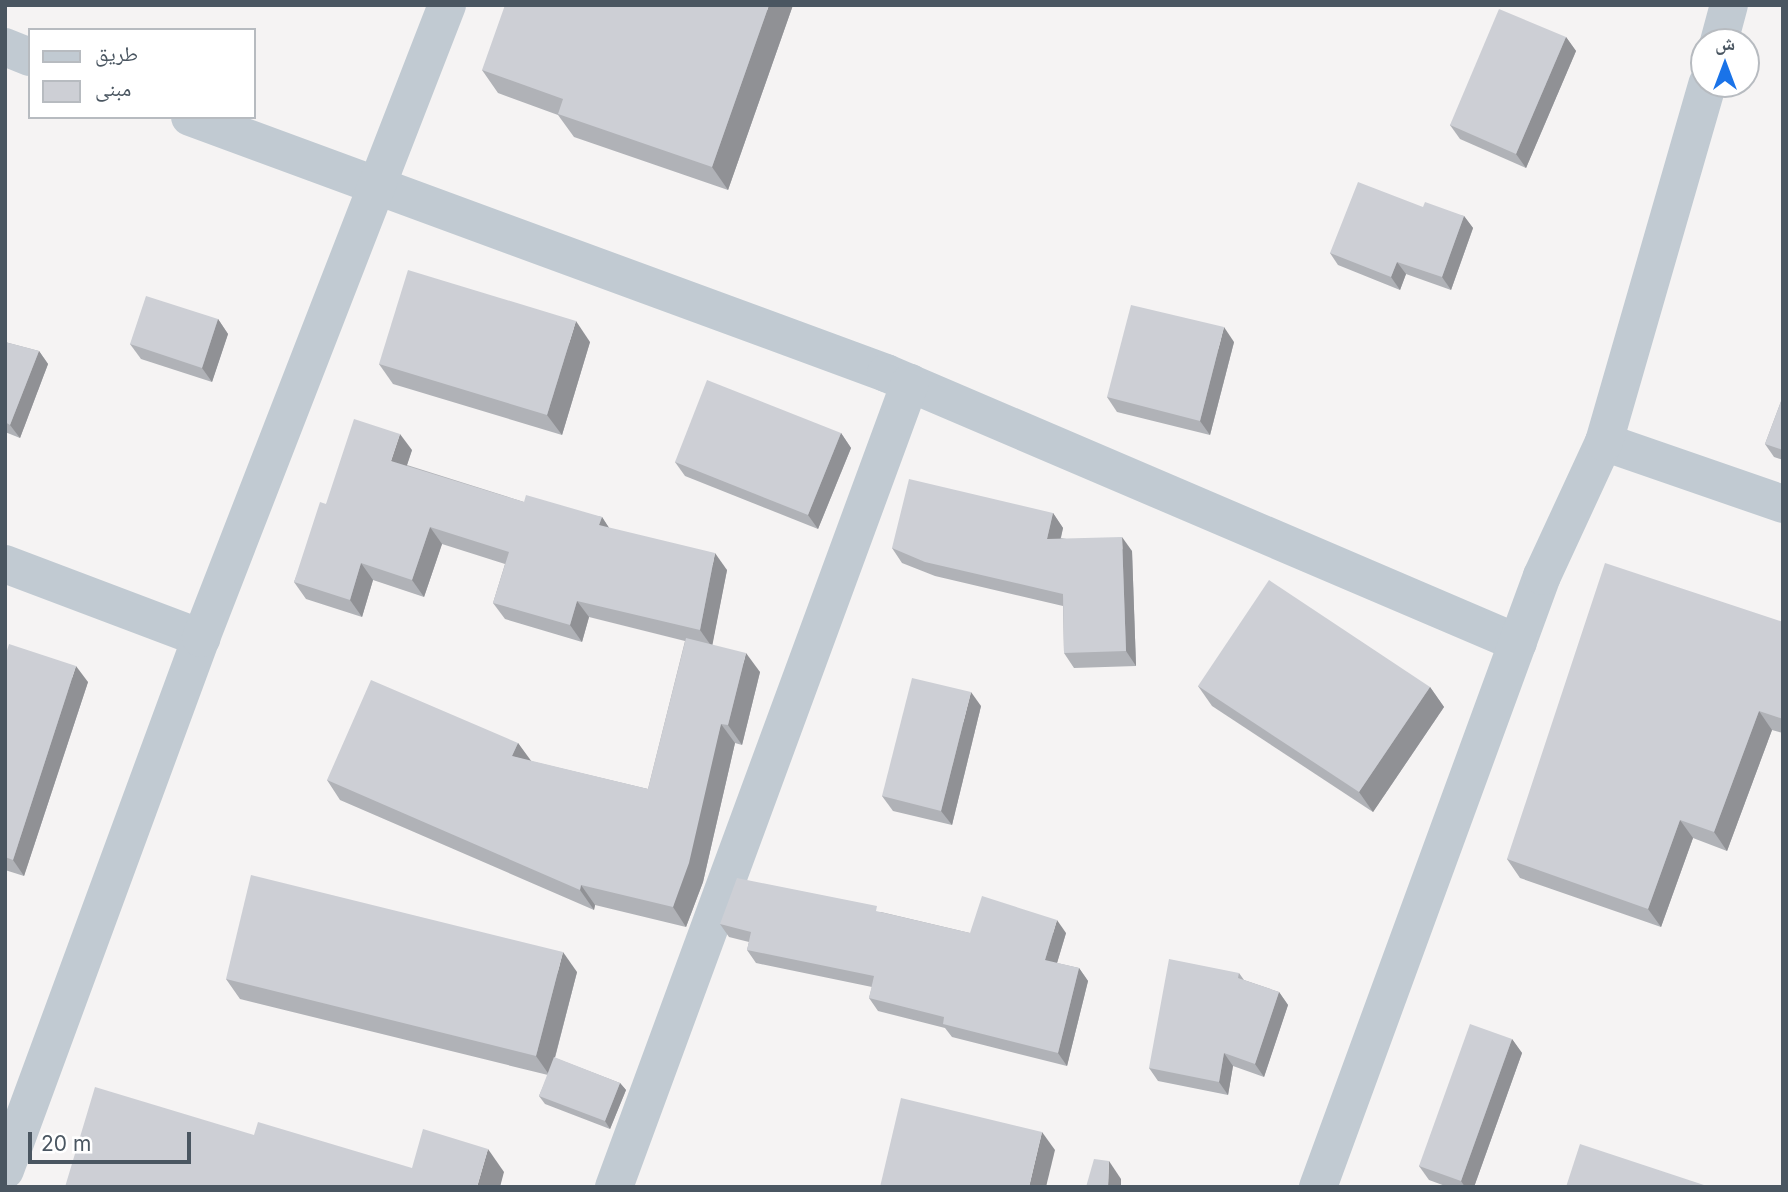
<!DOCTYPE html>
<html>
<head>
<meta charset="utf-8">
<style>
  body { margin:0 }
  #map { position:relative; width:1788px; height:1192px; overflow:hidden; background:#f5f3f3; font-family:Inter,"Noto Naskh Arabic",sans-serif }
  div>[style] { position:absolute }
  [style*='--x'] { left:calc(var(--x)*1px); top:calc(var(--y)*1px); width:calc(var(--w)*1px); rotate:calc(var(--a)*1deg) }
  .minor>* { height:38px; margin:-19px; padding:0 19px; transform-origin:19px; border-radius:19px; background:#c1cad2 }
  .wall>* { inset:0; background:#b0b2b7 }
  .shaded-wall>* { inset:0; background:#909195 }
  .building>* { inset:0; background:#cdcfd5 }
  span { translate:-50% -50%; white-space:nowrap; text-align:center; line-height:1.15; -webkit-text-stroke:6px #fff; paint-order:stroke }
  .frame { position:absolute; inset:0; border:7px solid #4a5661; pointer-events:none }
  .legend { position:absolute; left:28px; top:28px; width:228px; height:91px; box-sizing:border-box; background:#fff; border:2px solid #b7bbc0; margin:0; padding:9px 12px; list-style:none; font-size:21px; color:#4a5661 }
  .legend li { display:flex; align-items:center; gap:14px; height:35px }
  .legend b { width:35px; border:2px solid #b7bbc0 }
  .north { position:absolute; left:1690px; top:28px; width:70px; height:70px; box-sizing:border-box; background:#fff; border:2px solid #b7bbc0; border-radius:50%; rotate:0deg; font-size:19px; font-weight:700; line-height:28px; text-align:center; color:#4a5661 }
  .north::after { content:''; display:block; margin:auto; width:24px; height:32px; background:#1a73e8; clip-path:polygon(50% 0,100% 100%,50% 72%,0 100%) }
  .scale { position:absolute; left:28px; top:1132px; width:163px; height:32px; box-sizing:border-box; border:4px solid #4a5661; border-top:0; padding-left:9px; font-size:21px; line-height:24px; white-space:nowrap; color:#4a5661; -webkit-text-stroke:5px #fff; paint-order:stroke }
</style>
</head>
<body>
<div id="map">
  <div class="minor">
    <i style="--x:1719;--y:42;--w:38;--a:-75"></i>
    <i style="--x:5;--y:47;--w:27;--a:22"></i>
    <i style="--x:190;--y:117;--w:742;--a:20.19"></i>
    <i style="--x:886;--y:373;--w:687;--a:23.13"></i>
    <i style="--x:1604;--y:442;--w:189;--a:19.1"></i>
    <i style="--x:5;--y:564;--w:210;--a:20.7"></i>
    <i style="--x:5;--y:1170;--w:567;--a:-69.78"></i>
    <i style="--x:201;--y:638;--w:679;--a:-68.76"></i>
    <i style="--x:614;--y:1187;--w:857;--a:-69.79"></i>
    <i style="--x:1318;--y:1187;--w:651;--a:-69.87"></i>
    <i style="--x:1542;--y:576;--w:148;--a:-65.2"></i>
    <i style="--x:1604;--y:442;--w:373;--a:-73.9"></i>
  </div>
  <div class="wall">
    <i style="clip-path:polygon(793px 5px,728px 190px,574px 137px,558px 115px,498px 93px,482px 70px)"></i>
    <i style="clip-path:polygon(1566px 37px,1576px 51px,1526px 168px,1460px 139px,1450px 125px)"></i>
    <i style="clip-path:polygon(1423px 207px,1464px 216px,1473px 228px,1451px 290px,1406px 274px,1400px 290px,1338px 265px,1330px 253px)"></i>
    <i style="clip-path:polygon(218px 319px,228px 334px,212px 382px,141px 359px,130px 344px)"></i>
    <i style="clip-path:polygon(5px 342px,39px 351px,48px 364px,20px 438px,5px 432px)"></i>
    <i style="clip-path:polygon(590px 342px,562px 435px,393px 384px,379px 364px)"></i>
    <i style="clip-path:polygon(1234px 342px,1210px 435px,1117px 412px,1107px 397px)"></i>
    <i style="clip-path:polygon(1783px 396px,1783px 460px,1774px 457px,1765px 444px)"></i>
    <i style="clip-path:polygon(841px 433px,851px 448px,818px 529px,685px 476px,675px 462px)"></i>
    <i style="clip-path:polygon(412px 450px,407px 465px,524px 502px,602px 517px,609px 528px,727px 570px,712px 645px,760px 672px,742px 745px,735px 743px,703px 882px,686px 927px,595px 905px,594px 910px,340px 800px,327px 780px,518px 743px,530px 761px,648px 789px,685px 641px,589px 617px,582px 642px,505px 619px,493px 603px,505px 564px,442px 544px,424px 597px,373px 580px,362px 617px,306px 599px,294px 582px,326px 504px)"></i>
    <i style="clip-path:polygon(1053px 513px,1063px 528px,1061px 538px,1132px 551px,1136px 666px,1074px 668px,1064px 653px,1063px 606px,935px 576px,902px 563px,892px 548px)"></i>
    <i style="clip-path:polygon(1783px 622px,1783px 733px,1772px 730px,1727px 851px,1693px 838px,1661px 927px,1520px 878px,1507px 859px)"></i>
    <i style="clip-path:polygon(5px 657px,88px 682px,24px 876px,5px 870px)"></i>
    <i style="clip-path:polygon(1198px 686px,1430px 687px,1444px 707px,1373px 812px,1212px 706px)"></i>
    <i style="clip-path:polygon(981px 706px,952px 825px,893px 811px,882px 796px)"></i>
    <i style="clip-path:polygon(881px 912px,970px 933px,1066px 933px,1057px 963px,1079px 968px,1088px 981px,1067px 1066px,952px 1037px,945px 1028px,878px 1011px,869px 998px,872px 987px,756px 963px,747px 950px,749px 942px,729px 937px,720px 924px)"></i>
    <i style="clip-path:polygon(577px 972px,555px 1058px,620px 1083px,626px 1090px,610px 1129px,545px 1104px,539px 1096px,548px 1075px,240px 999px,226px 979px)"></i>
    <i style="clip-path:polygon(1239px 973px,1244px 980px,1279px 992px,1288px 1005px,1264px 1077px,1233px 1066px,1228px 1095px,1158px 1081px,1149px 1068px)"></i>
    <i style="clip-path:polygon(1512px 1039px,1522px 1053px,1474px 1187px,1448px 1187px,1429px 1180px,1419px 1166px)"></i>
  </div>
  <div class="shaded-wall">
    <i style="clip-path:polygon(769px 5px,793px 5px,728px 190px,712px 167px)"></i>
    <i style="clip-path:polygon(1566px 37px,1576px 51px,1526px 168px,1516px 154px)"></i>
    <i style="clip-path:polygon(1464px 216px,1473px 228px,1451px 290px,1442px 277px)"></i>
    <i style="clip-path:polygon(1397px 262px,1406px 274px,1400px 290px,1391px 277px)"></i>
    <i style="clip-path:polygon(218px 319px,228px 334px,212px 382px,202px 368px)"></i>
    <i style="clip-path:polygon(576px 321px,590px 342px,562px 435px,547px 415px)"></i>
    <i style="clip-path:polygon(1224px 327px,1234px 342px,1210px 435px,1200px 421px)"></i>
    <i style="clip-path:polygon(39px 351px,48px 364px,20px 438px,10px 425px)"></i>
    <i style="clip-path:polygon(841px 433px,851px 448px,818px 529px,808px 515px)"></i>
    <i style="clip-path:polygon(400px 434px,412px 450px,403px 477px,391px 461px)"></i>
    <i style="clip-path:polygon(1053px 513px,1063px 528px,1057px 553px,1047px 539px)"></i>
    <i style="clip-path:polygon(602px 517px,613px 534px,599px 525px)"></i>
    <i style="clip-path:polygon(430px 527px,442px 544px,424px 597px,412px 580px)"></i>
    <i style="clip-path:polygon(1122px 537px,1132px 551px,1136px 666px,1126px 651px)"></i>
    <i style="clip-path:polygon(715px 553px,727px 570px,712px 647px,700px 630px)"></i>
    <i style="clip-path:polygon(361px 563px,373px 580px,362px 617px,350px 600px)"></i>
    <i style="clip-path:polygon(577px 601px,589px 617px,582px 642px,570px 625px)"></i>
    <i style="clip-path:polygon(746px 653px,760px 672px,742px 745px,728px 725px)"></i>
    <i style="clip-path:polygon(76px 666px,88px 682px,24px 876px,13px 860px)"></i>
    <i style="clip-path:polygon(1430px 687px,1444px 707px,1373px 812px,1359px 792px)"></i>
    <i style="clip-path:polygon(971px 692px,981px 706px,952px 825px,941px 811px)"></i>
    <i style="clip-path:polygon(1759px 711px,1772px 730px,1727px 851px,1714px 832px)"></i>
    <i style="clip-path:polygon(721px 724px,735px 743px,703px 882px,686px 927px,673px 907px)"></i>
    <i style="clip-path:polygon(518px 743px,532px 762px,512px 756px)"></i>
    <i style="clip-path:polygon(1680px 820px,1693px 838px,1661px 927px,1648px 909px)"></i>
    <i style="clip-path:polygon(581px 885px,595px 905px,594px 910px,580px 890px)"></i>
    <i style="clip-path:polygon(1057px 920px,1066px 933px,1054px 973px,1045px 960px)"></i>
    <i style="clip-path:polygon(563px 952px,577px 972px,550px 1076px,536px 1056px)"></i>
    <i style="clip-path:polygon(1079px 968px,1088px 981px,1067px 1066px,1058px 1053px)"></i>
    <i style="clip-path:polygon(1279px 992px,1288px 1005px,1264px 1077px,1255px 1064px)"></i>
    <i style="clip-path:polygon(1512px 1039px,1522px 1053px,1474px 1187px,1465px 1187px,1461px 1181px)"></i>
    <i style="clip-path:polygon(1224px 1053px,1233px 1066px,1228px 1095px,1219px 1082px)"></i>
    <i style="clip-path:polygon(620px 1083px,626px 1090px,610px 1129px,605px 1121px)"></i>
    <i style="clip-path:polygon(1042px 1132px,1055px 1150px,1046px 1187px,1029px 1187px)"></i>
    <i style="clip-path:polygon(488px 1149px,504px 1172px,500px 1187px,477px 1187px)"></i>
    <i style="clip-path:polygon(1109px 1161px,1121px 1179px,1121px 1187px,1108px 1187px)"></i>
  </div>
  <div class="building">
    <i style="clip-path:polygon(505px 5px,769px 5px,712px 167px,558px 114px,563px 99px,482px 70px)"></i>
    <i style="clip-path:polygon(1499px 9px,1566px 37px,1516px 154px,1450px 125px)"></i>
    <i style="clip-path:polygon(1358px 182px,1423px 207px,1425px 202px,1464px 216px,1442px 277px,1397px 262px,1391px 277px,1330px 253px)"></i>
    <i style="clip-path:polygon(408px 270px,576px 321px,547px 415px,379px 364px)"></i>
    <i style="clip-path:polygon(146px 296px,218px 319px,202px 368px,130px 344px)"></i>
    <i style="clip-path:polygon(1131px 305px,1224px 327px,1200px 421px,1107px 397px)"></i>
    <i style="clip-path:polygon(5px 342px,39px 351px,10px 425px,5px 422px)"></i>
    <i style="clip-path:polygon(707px 380px,841px 433px,808px 515px,675px 462px)"></i>
    <i style="clip-path:polygon(1783px 396px,1783px 450px,1765px 444px)"></i>
    <i style="clip-path:polygon(354px 419px,400px 434px,391px 461px,524px 502px,526px 495px,602px 517px,599px 525px,715px 553px,700px 630px,577px 601px,570px 625px,493px 603px,509px 552px,430px 527px,412px 580px,361px 563px,350px 600px,294px 582px,320px 502px,326px 504px)"></i>
    <i style="clip-path:polygon(909px 479px,1053px 513px,1047px 539px,1122px 537px,1126px 651px,1064px 653px,1063px 594px,925px 562px,892px 548px)"></i>
    <i style="clip-path:polygon(1605px 563px,1783px 622px,1783px 719px,1759px 711px,1714px 832px,1680px 820px,1648px 909px,1507px 859px)"></i>
    <i style="clip-path:polygon(1269px 580px,1430px 687px,1359px 792px,1198px 686px)"></i>
    <i style="clip-path:polygon(686px 638px,746px 653px,728px 725px,721px 724px,689px 863px,673px 907px,581px 885px,580px 890px,327px 780px,371px 680px,518px 743px,512px 756px,648px 789px)"></i>
    <i style="clip-path:polygon(9px 644px,76px 666px,13px 860px,5px 857px,5px 657px)"></i>
    <i style="clip-path:polygon(912px 678px,971px 692px,941px 811px,882px 796px)"></i>
    <i style="clip-path:polygon(251px 875px,563px 952px,536px 1056px,226px 979px)"></i>
    <i style="clip-path:polygon(737px 878px,877px 906px,876px 911px,970px 933px,982px 896px,1057px 920px,1045px 960px,1079px 968px,1058px 1053px,943px 1024px,944px 1017px,869px 998px,874px 976px,747px 950px,751px 932px,720px 924px)"></i>
    <i style="clip-path:polygon(1169px 959px,1239px 973px,1238px 978px,1279px 992px,1255px 1064px,1224px 1053px,1219px 1082px,1149px 1068px)"></i>
    <i style="clip-path:polygon(1470px 1024px,1512px 1039px,1461px 1181px,1419px 1166px)"></i>
    <i style="clip-path:polygon(554px 1057px,620px 1083px,605px 1121px,539px 1096px)"></i>
    <i style="clip-path:polygon(95px 1087px,254px 1135px,258px 1122px,412px 1168px,423px 1129px,488px 1149px,477px 1187px,65px 1187px)"></i>
    <i style="clip-path:polygon(901px 1098px,1042px 1132px,1029px 1187px,880px 1187px)"></i>
    <i style="clip-path:polygon(1580px 1144px,1710px 1187px,1566px 1187px)"></i>
    <i style="clip-path:polygon(1094px 1159px,1109px 1161px,1108px 1187px,1086px 1187px)"></i>
  </div>
  <div class="frame"></div>
  <ul class="legend">
  <li><b style="height:9px;background:#c1cad2"></b>طريق</li>
  <li><b style="height:19px;background:#cdcfd5"></b>مبنى</li>
  </ul>
  <div class="north">ش</div>
  <div class="scale">20 m</div>
</div>
</body>
</html>
